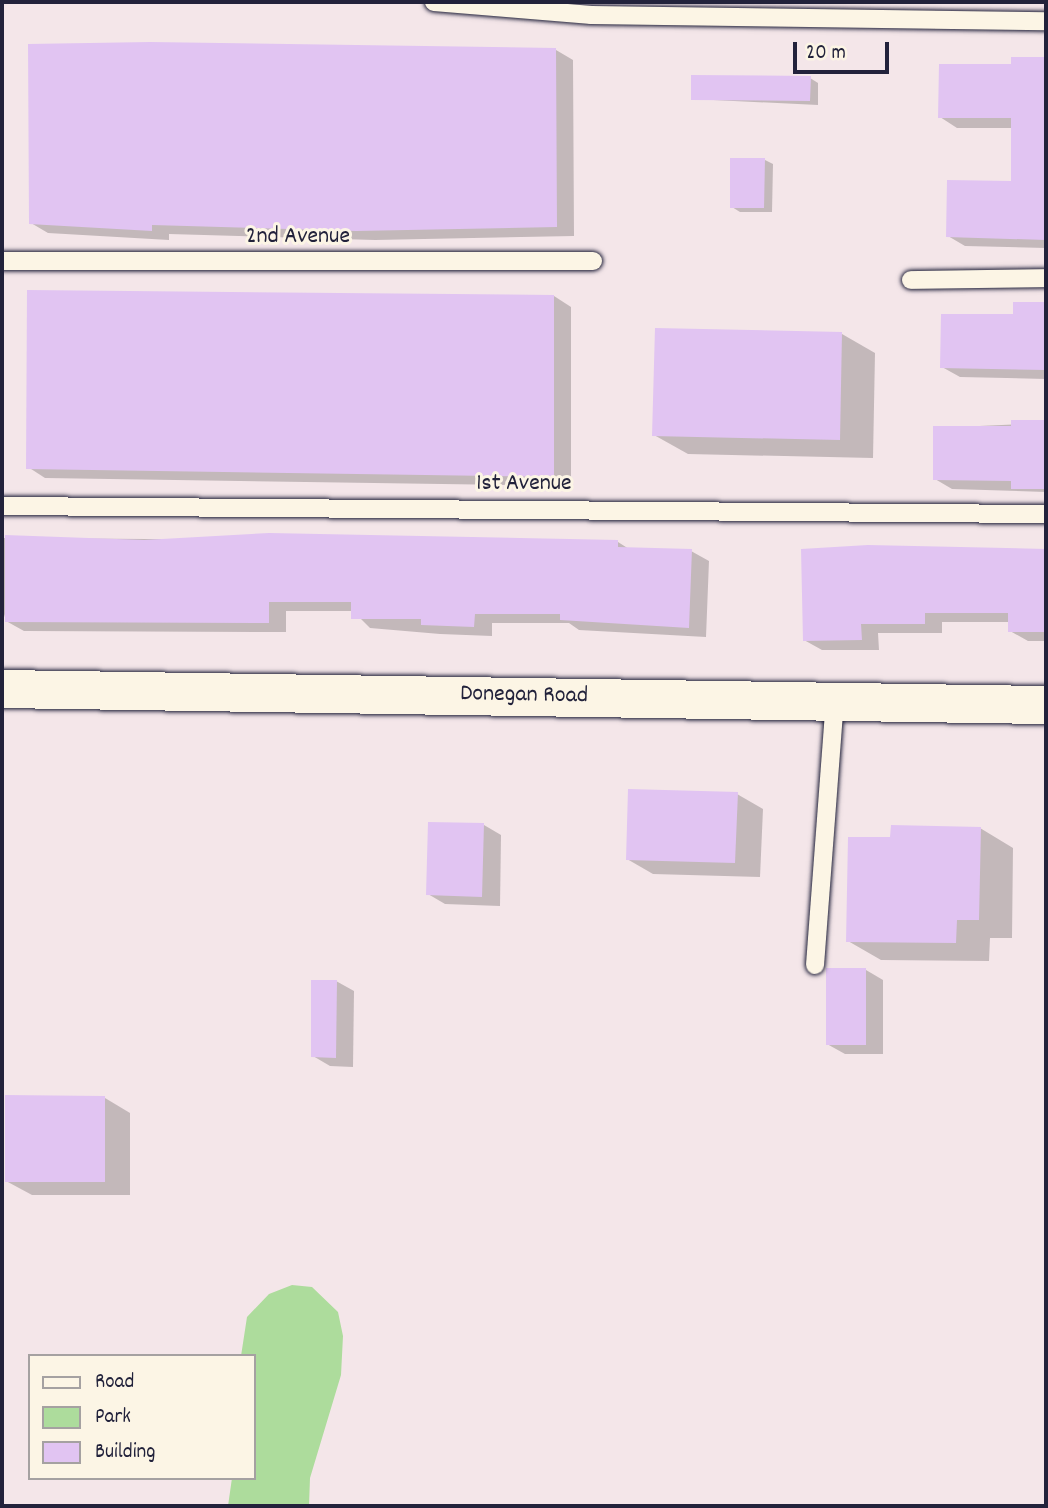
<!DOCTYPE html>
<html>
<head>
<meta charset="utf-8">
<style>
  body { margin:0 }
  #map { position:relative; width:1048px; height:1508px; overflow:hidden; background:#f4e6e9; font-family:Dekko,sans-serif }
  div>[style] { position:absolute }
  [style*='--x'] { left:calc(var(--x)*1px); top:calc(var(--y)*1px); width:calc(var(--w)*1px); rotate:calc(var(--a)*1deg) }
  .green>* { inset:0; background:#addc9c }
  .shadow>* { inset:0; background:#0003 }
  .building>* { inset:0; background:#e1c4f2 }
  .roads { filter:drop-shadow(0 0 2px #22223b) drop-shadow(0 0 2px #22223b) }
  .lane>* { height:18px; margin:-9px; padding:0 9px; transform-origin:9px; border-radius:9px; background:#fcf5e5 }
  .secondary>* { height:38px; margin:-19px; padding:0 19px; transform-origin:19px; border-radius:19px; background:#fcf5e5 }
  span { translate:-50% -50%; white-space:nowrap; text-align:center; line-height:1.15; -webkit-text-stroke:6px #fcf5e5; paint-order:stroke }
  .street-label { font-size:24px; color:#22223b }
  .frame { position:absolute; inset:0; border:4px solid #22223b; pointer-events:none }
  .legend { position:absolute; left:28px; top:1354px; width:228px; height:126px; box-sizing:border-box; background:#fcf5e5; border:2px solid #a5a1a1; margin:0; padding:9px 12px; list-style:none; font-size:21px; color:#22223b }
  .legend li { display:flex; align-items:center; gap:14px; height:35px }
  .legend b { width:35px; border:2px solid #a5a1a1 }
  .scale { position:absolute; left:793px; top:42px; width:96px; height:32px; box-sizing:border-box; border:4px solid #22223b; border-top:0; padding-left:9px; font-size:21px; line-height:24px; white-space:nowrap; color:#22223b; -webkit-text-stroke:5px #fcf5e5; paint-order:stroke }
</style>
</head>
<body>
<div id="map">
  <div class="green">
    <i style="clip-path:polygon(292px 1285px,312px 1287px,338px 1312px,343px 1336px,341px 1375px,310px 1478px,309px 1506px,228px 1506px,232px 1478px,254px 1478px,254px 1356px,241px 1356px,247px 1317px,269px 1294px)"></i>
  </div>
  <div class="shadow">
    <i style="clip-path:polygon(556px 50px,573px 60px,574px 236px,375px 240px,169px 234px,169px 240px,48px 233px,31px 223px)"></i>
    <i style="clip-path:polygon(1013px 59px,1046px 59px,1046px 248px,965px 246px,948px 236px,1013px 183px,1013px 128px,957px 128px,940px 117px,1013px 66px)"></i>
    <i style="clip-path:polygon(810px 78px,818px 83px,818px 105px,693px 99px)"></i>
    <i style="clip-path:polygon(765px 160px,773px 164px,772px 212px,740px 212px,732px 207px)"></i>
    <i style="clip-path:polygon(554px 296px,571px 307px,571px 486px,45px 478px,28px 467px)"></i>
    <i style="clip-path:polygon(1014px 304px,1046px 304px,1046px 379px,960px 377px,942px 367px,1014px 316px)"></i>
    <i style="clip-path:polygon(842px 334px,875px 353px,873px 458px,688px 454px,654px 435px)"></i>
    <i style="clip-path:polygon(1046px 423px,1046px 492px,952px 489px,935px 479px,935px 428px)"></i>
    <i style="clip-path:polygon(2px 538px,618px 542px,629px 549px,691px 551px,709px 561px,706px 637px,579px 630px,569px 623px,492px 623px,492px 636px,440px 634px,370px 628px,353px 611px,286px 611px,286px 632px,24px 631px,6px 621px,2px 607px)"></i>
    <i style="clip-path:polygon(1046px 550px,1046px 641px,1028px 641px,1010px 631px,1010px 622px,942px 622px,942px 633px,878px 633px,879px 650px,822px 650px,804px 640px,803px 551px)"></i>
    <i style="clip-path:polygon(737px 794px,763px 809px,760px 877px,653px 874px,627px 859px)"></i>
    <i style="clip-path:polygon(484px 825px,501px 835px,500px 906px,445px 904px,428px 894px)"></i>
    <i style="clip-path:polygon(980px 828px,1013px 848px,1012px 938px,990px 938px,989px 961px,881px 960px,848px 941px,892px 839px)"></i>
    <i style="clip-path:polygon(866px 970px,883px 980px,883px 1054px,845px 1054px,827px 1044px)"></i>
    <i style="clip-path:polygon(336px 981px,354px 991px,353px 1067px,330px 1066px,313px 1056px)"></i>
    <i style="clip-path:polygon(105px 1098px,130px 1113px,130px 1195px,32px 1195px,6px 1181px)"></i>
  </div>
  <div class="building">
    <i style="clip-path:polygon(150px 42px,556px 48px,557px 227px,356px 231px,152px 225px,152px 231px,29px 224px,28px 44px)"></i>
    <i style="clip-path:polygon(1011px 57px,1046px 57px,1046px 240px,946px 237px,947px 180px,1011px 181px,1011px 118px,938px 118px,939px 64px,1011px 64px)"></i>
    <i style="clip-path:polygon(691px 75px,811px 76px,810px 101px,691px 100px)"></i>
    <i style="clip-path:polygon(730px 158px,765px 158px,764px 208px,730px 208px)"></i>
    <i style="clip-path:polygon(27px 290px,554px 295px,554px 477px,26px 469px)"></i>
    <i style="clip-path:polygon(1013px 302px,1046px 302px,1046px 370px,940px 368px,941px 314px,1013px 314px)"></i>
    <i style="clip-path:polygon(655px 328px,842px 332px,840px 440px,652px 436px)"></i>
    <i style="clip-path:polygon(1011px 420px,1046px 420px,1046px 489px,1011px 489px,1011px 481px,933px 480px,933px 426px,1011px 426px)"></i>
    <i style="clip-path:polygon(269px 533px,618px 540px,618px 547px,692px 549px,689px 628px,560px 620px,560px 614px,475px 614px,474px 627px,421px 625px,421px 619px,351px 619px,351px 602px,269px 602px,269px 623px,5px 622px,5px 535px,144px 540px)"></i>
    <i style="clip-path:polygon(868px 545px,1046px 549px,1046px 632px,1008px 632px,1008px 613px,925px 613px,925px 624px,861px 624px,862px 640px,803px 641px,801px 549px)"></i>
    <i style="clip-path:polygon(628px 789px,738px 792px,735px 863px,626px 860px)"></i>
    <i style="clip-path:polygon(428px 822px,484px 823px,482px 897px,426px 895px)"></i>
    <i style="clip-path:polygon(891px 825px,981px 827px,979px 920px,957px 920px,956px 943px,846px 942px,848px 837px,890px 837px)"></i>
    <i style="clip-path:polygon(826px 968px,866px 968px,866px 1045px,826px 1045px)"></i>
    <i style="clip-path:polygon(311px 980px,337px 980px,336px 1058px,311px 1057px)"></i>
    <i style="clip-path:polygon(5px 1095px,105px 1096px,105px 1182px,5px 1182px)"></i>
  </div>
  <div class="roads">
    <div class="lane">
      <i style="--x:434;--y:2;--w:158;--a:4.7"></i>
      <i style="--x:591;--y:15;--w:455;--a:0.8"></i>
      <i style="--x:2;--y:261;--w:591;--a:0"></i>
      <i style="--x:911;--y:280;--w:135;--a:-0.8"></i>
      <i style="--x:2;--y:506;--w:1044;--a:0.44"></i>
      <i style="--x:815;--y:965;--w:265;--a:-85.7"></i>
    </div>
    <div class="secondary">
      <i style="--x:2;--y:689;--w:1044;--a:0.88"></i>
    </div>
  </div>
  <div class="street-label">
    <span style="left:298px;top:238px">2nd Avenue</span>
    <span style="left:524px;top:485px">1st Avenue</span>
    <span style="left:524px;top:696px;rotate:1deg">Donegan Road</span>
  </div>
  <div class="frame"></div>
  <ul class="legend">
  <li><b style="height:9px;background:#fcf5e5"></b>Road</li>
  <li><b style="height:19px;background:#addc9c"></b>Park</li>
  <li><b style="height:19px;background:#e1c4f2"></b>Building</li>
  </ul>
  <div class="scale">20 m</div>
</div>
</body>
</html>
